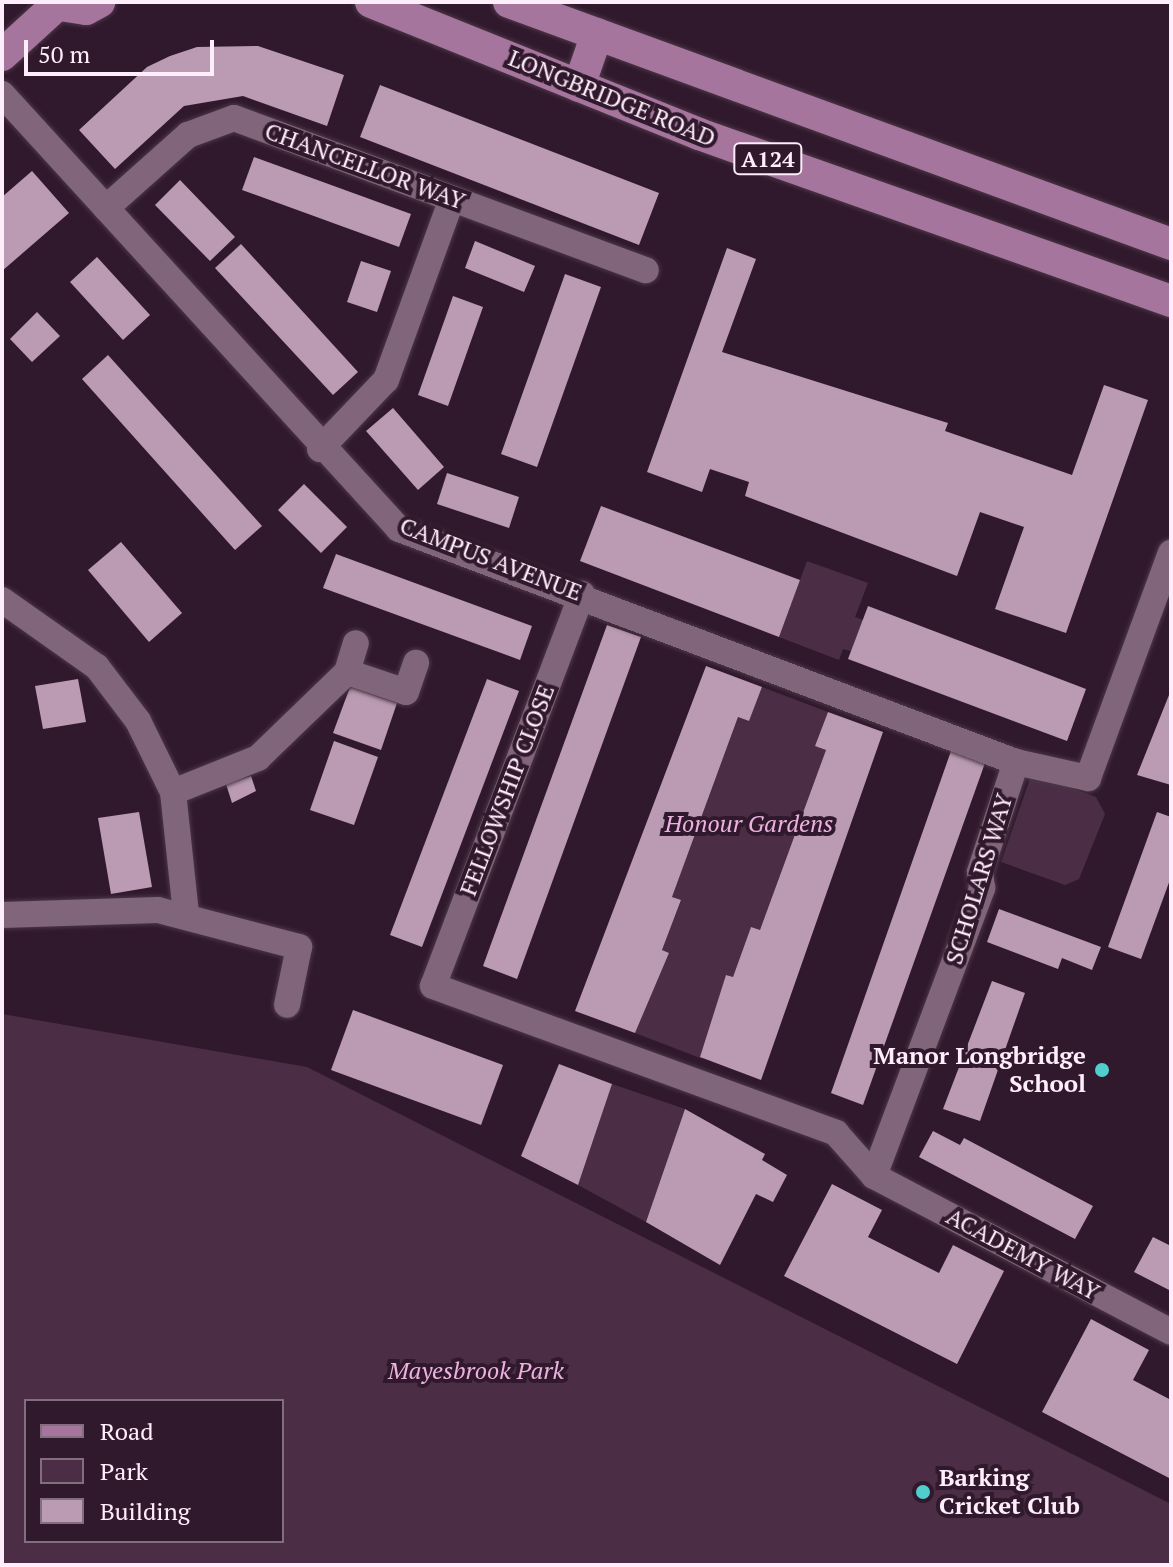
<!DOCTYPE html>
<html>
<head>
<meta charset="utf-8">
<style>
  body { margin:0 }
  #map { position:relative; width:1173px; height:1567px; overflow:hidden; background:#31192d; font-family:"PT Serif",serif }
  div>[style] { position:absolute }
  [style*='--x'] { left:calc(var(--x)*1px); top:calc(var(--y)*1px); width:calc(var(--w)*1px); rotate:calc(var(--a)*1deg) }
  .green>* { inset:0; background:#4b2e46 }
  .building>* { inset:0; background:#ba9bb3 }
  .roads { filter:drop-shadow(0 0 2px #4b3747) drop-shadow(0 0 2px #4b3747) }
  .minor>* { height:26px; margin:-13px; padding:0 13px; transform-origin:13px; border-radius:13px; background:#81657b }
  .major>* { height:32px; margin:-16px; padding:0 16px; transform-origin:16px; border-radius:16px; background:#a6759d }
  .dots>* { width:22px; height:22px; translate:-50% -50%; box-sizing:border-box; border:4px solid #31192d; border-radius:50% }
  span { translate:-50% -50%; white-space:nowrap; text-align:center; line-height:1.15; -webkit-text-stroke:8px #31192d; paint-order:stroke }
  .shield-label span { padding:2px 6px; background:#31192d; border:2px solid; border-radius:6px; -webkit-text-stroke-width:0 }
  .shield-label { font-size:22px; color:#feedfa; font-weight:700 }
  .street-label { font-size:24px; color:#feedfa }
  .park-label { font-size:24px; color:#ebb2df; font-style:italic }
  .poi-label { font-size:24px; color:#feedfa; font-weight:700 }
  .right { translate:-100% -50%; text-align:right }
  .left { translate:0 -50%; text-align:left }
  .frame { position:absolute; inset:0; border:4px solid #feedfa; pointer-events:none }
  .legend { position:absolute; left:24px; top:1399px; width:260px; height:144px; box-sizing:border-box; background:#31192d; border:2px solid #836e7f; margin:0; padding:10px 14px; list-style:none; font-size:24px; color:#feedfa }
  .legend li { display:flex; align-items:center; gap:16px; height:40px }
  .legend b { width:40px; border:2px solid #836e7f }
  .scale { position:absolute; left:24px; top:40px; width:190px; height:36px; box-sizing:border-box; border:4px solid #feedfa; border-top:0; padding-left:10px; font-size:24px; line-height:28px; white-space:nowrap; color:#feedfa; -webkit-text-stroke:6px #31192d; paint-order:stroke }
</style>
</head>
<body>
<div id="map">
  <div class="green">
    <i style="clip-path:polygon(807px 561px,868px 583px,855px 617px,863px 620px,851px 651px,843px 649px,839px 660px,779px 637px)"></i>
    <i style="clip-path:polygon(762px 687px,828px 712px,815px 746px,826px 750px,760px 930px,751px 927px,733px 977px,726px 975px,703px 1059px,635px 1033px,669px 953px,662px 950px,681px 901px,672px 897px,738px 717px,749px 721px)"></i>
    <i style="clip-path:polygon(1032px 773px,1096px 797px,1105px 814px,1079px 879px,1065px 885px,1001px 862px)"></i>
    <i style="clip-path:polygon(evenodd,2px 1014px,307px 1067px,1171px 1504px,1171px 1565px,2px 1565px,2px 1014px,282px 1401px,282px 1541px,26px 1541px,26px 1401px,282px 1401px)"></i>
    <i style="clip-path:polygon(612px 1084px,685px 1109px,646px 1222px,578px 1185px)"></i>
  </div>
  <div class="building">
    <i style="clip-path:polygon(258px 46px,344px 75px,327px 126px,243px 96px,184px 106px,115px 169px,79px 130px,147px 67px,170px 56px,197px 47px)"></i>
    <i style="clip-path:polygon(380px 85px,659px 193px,639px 245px,360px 137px)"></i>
    <i style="clip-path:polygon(254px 157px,411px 214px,399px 247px,242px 190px)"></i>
    <i style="clip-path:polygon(32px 171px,69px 213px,2px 271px,2px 197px)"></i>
    <i style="clip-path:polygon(180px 180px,235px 237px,210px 261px,155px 205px)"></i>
    <i style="clip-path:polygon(475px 241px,535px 266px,524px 292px,465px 268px)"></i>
    <i style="clip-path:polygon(241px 244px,358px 372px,333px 395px,215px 268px)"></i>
    <i style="clip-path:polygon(727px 248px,756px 259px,722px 352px,948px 423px,945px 431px,1072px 475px,1104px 385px,1148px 400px,1066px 633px,995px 609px,1024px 527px,980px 512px,957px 576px,745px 496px,749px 482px,710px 469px,702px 492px,647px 472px)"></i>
    <i style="clip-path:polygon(97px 257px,150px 315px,123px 340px,70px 282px)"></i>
    <i style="clip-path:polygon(361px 261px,391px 271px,377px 312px,347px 302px)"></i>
    <i style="clip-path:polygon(565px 274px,601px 287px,537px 467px,501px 454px)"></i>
    <i style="clip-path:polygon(453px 296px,483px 307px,448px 406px,418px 395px)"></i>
    <i style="clip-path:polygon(37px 312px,60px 336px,32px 362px,10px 339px)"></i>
    <i style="clip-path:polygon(108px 355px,262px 526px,235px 550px,82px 379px)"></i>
    <i style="clip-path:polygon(393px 408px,444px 467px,418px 490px,366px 431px)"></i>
    <i style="clip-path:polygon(447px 473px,519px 497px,509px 528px,437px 504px)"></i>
    <i style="clip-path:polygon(304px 484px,347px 527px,321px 553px,278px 510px)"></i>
    <i style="clip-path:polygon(601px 506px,800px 580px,779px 637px,580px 561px)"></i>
    <i style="clip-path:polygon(121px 542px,182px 613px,149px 642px,88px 570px)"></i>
    <i style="clip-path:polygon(336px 554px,532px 626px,520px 660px,323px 588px)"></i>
    <i style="clip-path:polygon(868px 606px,1086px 689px,1067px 741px,848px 659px)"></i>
    <i style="clip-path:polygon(607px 625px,641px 637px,517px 979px,483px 966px)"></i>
    <i style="clip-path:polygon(706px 666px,762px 687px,749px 721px,738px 717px,672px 897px,681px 900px,662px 950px,669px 953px,635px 1033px,575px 1011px)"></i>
    <i style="clip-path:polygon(78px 679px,86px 722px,43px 729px,35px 686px)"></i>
    <i style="clip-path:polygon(487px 679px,519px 691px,422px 947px,390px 935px)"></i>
    <i style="clip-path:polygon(350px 687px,397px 703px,381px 750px,333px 733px)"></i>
    <i style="clip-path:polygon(1171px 690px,1171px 785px,1137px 775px)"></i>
    <i style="clip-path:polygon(828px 712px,883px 732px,761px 1080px,700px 1057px,726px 975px,733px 977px,751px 927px,760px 930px,826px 750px,815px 746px)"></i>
    <i style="clip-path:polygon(334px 741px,378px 757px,354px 825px,310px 810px)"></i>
    <i style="clip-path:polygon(951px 751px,985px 763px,863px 1105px,831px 1093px)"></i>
    <i style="clip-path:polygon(251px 776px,256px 791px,232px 803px,226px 784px)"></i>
    <i style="clip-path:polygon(139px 812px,152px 887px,111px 894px,98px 818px)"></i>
    <i style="clip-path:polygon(1157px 812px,1171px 817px,1171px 877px,1141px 959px,1108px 947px)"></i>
    <i style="clip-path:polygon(999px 909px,1101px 947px,1092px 970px,1062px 958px,1058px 969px,987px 942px)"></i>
    <i style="clip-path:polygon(992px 981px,1025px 993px,980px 1121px,943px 1109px)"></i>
    <i style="clip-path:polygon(353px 1010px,503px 1065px,481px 1125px,331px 1070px)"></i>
    <i style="clip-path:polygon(559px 1064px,612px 1084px,578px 1185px,521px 1156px)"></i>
    <i style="clip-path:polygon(685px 1109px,765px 1154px,762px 1160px,787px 1175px,773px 1202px,756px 1194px,720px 1265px,646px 1222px)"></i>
    <i style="clip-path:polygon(933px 1131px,960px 1145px,964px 1138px,1093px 1206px,1075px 1239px,919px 1157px)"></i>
    <i style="clip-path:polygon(832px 1184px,882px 1210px,868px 1237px,939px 1273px,953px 1245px,1004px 1271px,957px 1364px,784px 1276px)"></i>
    <i style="clip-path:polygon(1153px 1237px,1171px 1246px,1171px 1291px,1134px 1272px)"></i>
    <i style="clip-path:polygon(1091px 1319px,1149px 1350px,1133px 1380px,1171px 1400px,1171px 1479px,1042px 1412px)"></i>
  </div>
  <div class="roads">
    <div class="minor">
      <i style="--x:2;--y:94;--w:589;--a:47.62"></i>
      <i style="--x:399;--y:529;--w:660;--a:20.69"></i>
      <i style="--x:1016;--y:762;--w:74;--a:12.5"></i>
      <i style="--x:1088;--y:778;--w:240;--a:-69.8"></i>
      <i style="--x:106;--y:208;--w:110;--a:-41.7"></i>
      <i style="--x:188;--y:135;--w:49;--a:-20.3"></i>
      <i style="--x:234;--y:118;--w:439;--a:20.3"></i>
      <i style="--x:320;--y:449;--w:95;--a:-46.3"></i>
      <i style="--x:386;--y:380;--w:193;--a:-70"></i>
      <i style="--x:582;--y:594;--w:419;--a:110.8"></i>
      <i style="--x:433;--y:986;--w:429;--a:20"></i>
      <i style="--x:836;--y:1133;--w:57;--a:48.5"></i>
      <i style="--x:874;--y:1176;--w:335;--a:27.7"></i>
      <i style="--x:2;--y:600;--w:116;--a:35.2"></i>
      <i style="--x:97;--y:667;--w:68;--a:52.8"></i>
      <i style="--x:138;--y:721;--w:79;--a:63.8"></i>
      <i style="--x:173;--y:792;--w:123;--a:83.9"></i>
      <i style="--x:347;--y:672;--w:62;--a:18.7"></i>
      <i style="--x:406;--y:692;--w:31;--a:-71"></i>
      <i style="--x:173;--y:792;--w:92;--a:-21.8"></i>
      <i style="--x:258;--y:758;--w:124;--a:-44"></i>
      <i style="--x:347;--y:672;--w:30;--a:-73"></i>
      <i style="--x:2;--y:915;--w:156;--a:-1.8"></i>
      <i style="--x:158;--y:910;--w:146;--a:14.7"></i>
      <i style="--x:299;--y:947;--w:59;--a:101.7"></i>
      <i style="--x:874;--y:1176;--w:308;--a:-69.4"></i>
      <i style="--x:982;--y:888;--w:16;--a:-97"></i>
      <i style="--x:980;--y:872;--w:116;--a:-71.9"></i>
    </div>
    <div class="major">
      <i style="--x:371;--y:2;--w:354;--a:21.9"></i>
      <i style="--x:699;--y:134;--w:501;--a:19.48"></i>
      <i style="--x:509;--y:2;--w:705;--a:20.08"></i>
      <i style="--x:60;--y:5;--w:26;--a:9"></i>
      <i style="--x:86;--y:9;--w:15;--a:-28"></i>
      <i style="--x:2;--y:55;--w:79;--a:-42.4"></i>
      <i style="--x:579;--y:86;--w:55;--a:-70.9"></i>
    </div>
  </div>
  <div class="dots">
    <i style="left:1102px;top:1070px;background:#52cdcd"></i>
    <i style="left:923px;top:1492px;background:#52cdcd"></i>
  </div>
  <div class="shield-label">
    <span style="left:768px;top:159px">A124</span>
  </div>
  <div class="street-label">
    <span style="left:612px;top:98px;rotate:22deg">LONGBRIDGE ROAD</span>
    <span style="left:365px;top:166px;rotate:20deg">CHANCELLOR WAY</span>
    <span style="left:491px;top:559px;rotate:21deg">CAMPUS AVENUE</span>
    <span style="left:507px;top:790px;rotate:-69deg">FELLOWSHIP CLOSE</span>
    <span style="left:979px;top:879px;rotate:-73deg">SCHOLARS WAY</span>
    <span style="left:1023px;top:1254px;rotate:28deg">ACADEMY WAY</span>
  </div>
  <div class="park-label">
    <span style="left:749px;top:824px">Honour Gardens</span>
    <span style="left:476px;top:1371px">Mayesbrook Park</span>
  </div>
  <div class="poi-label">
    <span class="right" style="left:1086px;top:1070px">Manor Longbridge<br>School</span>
    <span class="left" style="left:939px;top:1492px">Barking<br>Cricket Club</span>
  </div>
  <div class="frame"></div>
  <ul class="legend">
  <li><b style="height:10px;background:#a6759d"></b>Road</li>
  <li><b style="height:22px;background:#4b2e46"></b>Park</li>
  <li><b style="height:22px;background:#ba9bb3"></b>Building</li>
  </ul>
  <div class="scale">50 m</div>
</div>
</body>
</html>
